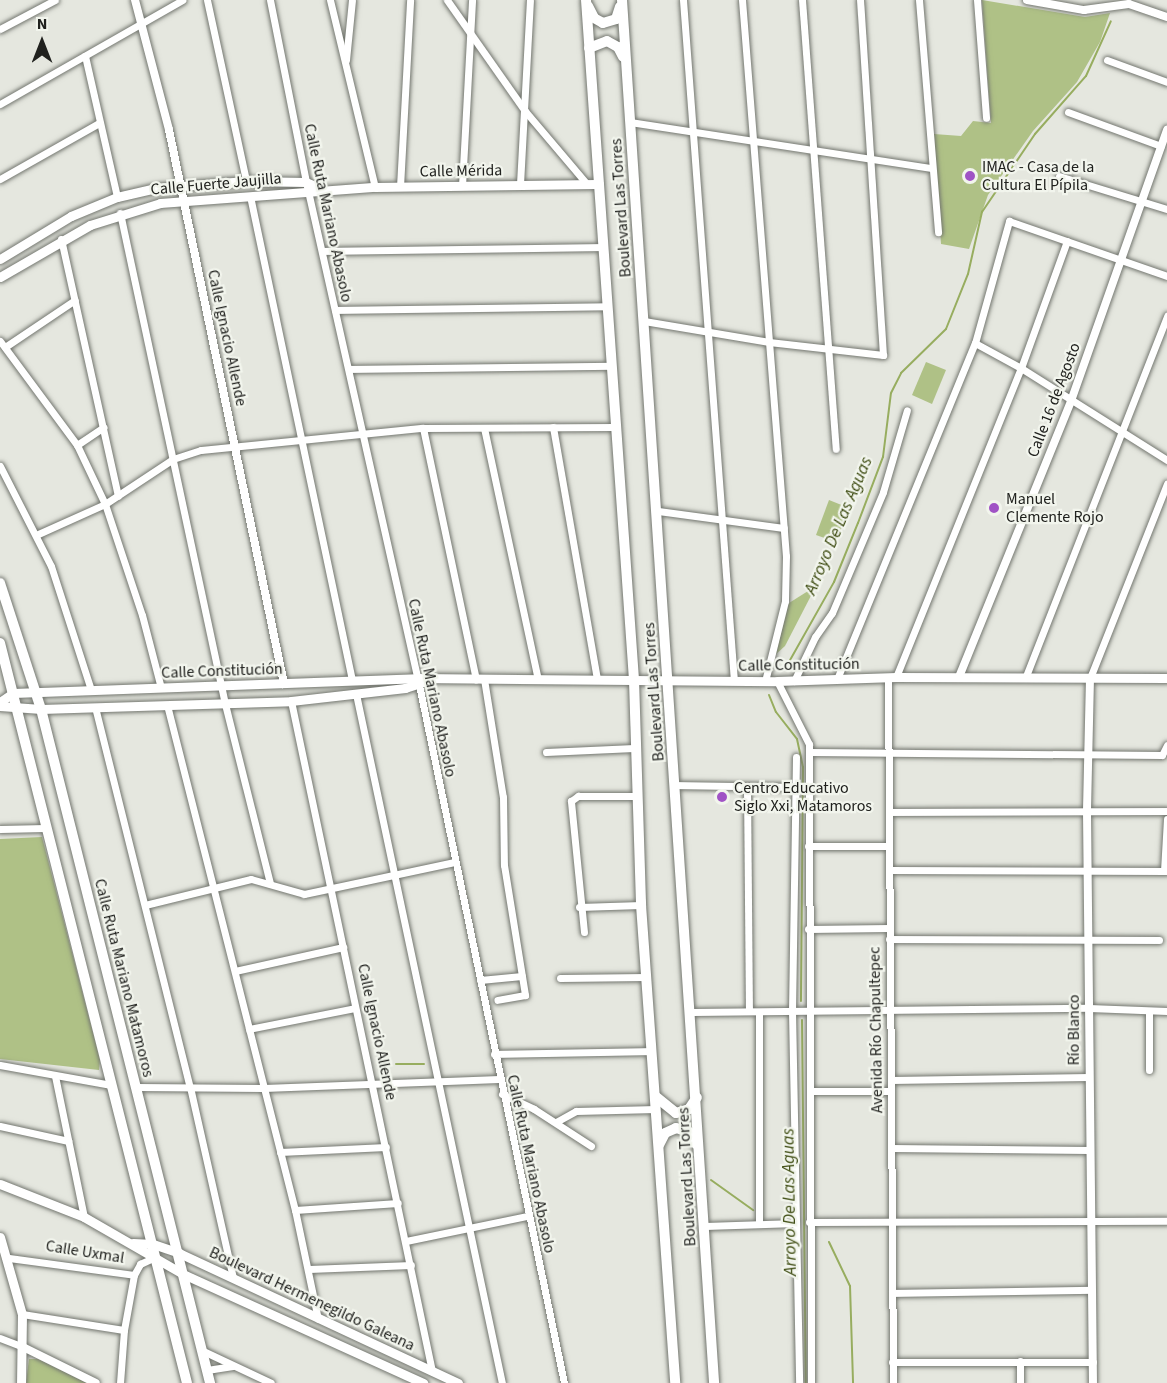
<!DOCTYPE html>
<html>
<head>
<meta charset="utf-8">
<style>
  body { margin:0 }
  #map { position:relative; width:1167px; height:1383px; overflow:hidden; background:#e5e7df; font-family:"Source Sans 3",sans-serif }
  div>[style] { position:absolute }
  [style*='--x'] { left:calc(var(--x)*1px); top:calc(var(--y)*1px); width:calc(var(--w)*1px); rotate:calc(var(--a)*1deg) }
  .green>* { inset:0; background:#afc186 }
  .stream>* { height:2px; margin:-1px; padding:0 1px; transform-origin:1px; border-radius:1px; background:#97ad5f }
  .roads { filter:drop-shadow(0 0 2px #73766f) drop-shadow(0 0 2px #73766f) }
  .minor>* { height:7px; margin:-3.5px; padding:0 3.5px; transform-origin:3.5px; border-radius:3.5px; background:#fff }
  .tertiary>* { height:8px; margin:-4px; padding:0 4px; transform-origin:4px; border-radius:4px; background:#fff }
  .secondary>* { height:9px; margin:-4.5px; padding:0 4.5px; transform-origin:4.5px; border-radius:4.5px; background:#fff }
  .primary>* { height:10px; margin:-5px; padding:0 5px; transform-origin:5px; border-radius:5px; background:#fff }
  .dots>* { width:16px; height:16px; translate:-50% -50%; box-sizing:border-box; border:3px solid #f2f5ed; border-radius:50% }
  span { translate:-50% -50%; white-space:nowrap; text-align:center; line-height:1.15; -webkit-text-stroke:4.5px #f2f5ed; paint-order:stroke }
  .poi-label { font-size:16px; color:#20211e }
  .left { translate:0 -50%; text-align:left }
  .street-label { font-size:16px; color:#20211e }
  .water-label { font-size:18px; color:#404e15; font-style:italic }
  .north { position:absolute; left:12px; top:12px; width:60px; height:60px; -webkit-text-stroke:4px #f2f5ed; paint-order:stroke; rotate:0deg; font-size:16px; font-weight:700; line-height:24px; text-align:center; color:#20211e }
  .north::after { content:''; display:block; margin:auto; width:21px; height:27px; background:#20211e; clip-path:polygon(50% 0,100% 100%,50% 72%,0 100%) }
</style>
</head>
<body>
<div id="map">
  <div class="green">
    <i style="clip-path:polygon(982px 0,1085px 17px,1110px 13px,1100px 42px,1077px 82px,1033px 131px,988px 195px,969px 249px,941px 244px,934px 134px,961px 136px,973px 121px,991px 123px)"></i>
    <i style="clip-path:polygon(926px 362px,946px 370px,932px 404px,912px 395px)"></i>
    <i style="clip-path:polygon(829px 500px,849px 508px,836px 542px,816px 535px)"></i>
    <i style="clip-path:polygon(816px 586px,785px 646px,775px 655px,789px 603px)"></i>
    <i style="clip-path:polygon(42px 837px,100px 1060px,99px 1070px,0 1059px,0 839px)"></i>
    <i style="clip-path:polygon(29px 1359px,38px 1359px,87px 1383px,26px 1383px)"></i>
  </div>
  <div class="stream">
    <i style="--x:785;--y:669;--w:100;--a:-60.6"></i>
    <i style="--x:834;--y:582;--w:64;--a:-67.9"></i>
    <i style="--x:858;--y:523;--w:71;--a:-69.3"></i>
    <i style="--x:883;--y:457;--w:64;--a:-82.9"></i>
    <i style="--x:891;--y:393;--w:22;--a:-63"></i>
    <i style="--x:901;--y:373;--w:63;--a:-44.4"></i>
    <i style="--x:946;--y:329;--w:59;--a:-68.2"></i>
    <i style="--x:968;--y:274;--w:64;--a:-77.3"></i>
    <i style="--x:982;--y:212;--w:94;--a:-55.8"></i>
    <i style="--x:1035;--y:134;--w:77;--a:-48.7"></i>
    <i style="--x:1086;--y:76;--w:60;--a:-65.6"></i>
    <i style="--x:769;--y:695;--w:18;--a:68"></i>
    <i style="--x:776;--y:712;--w:34;--a:52"></i>
    <i style="--x:797;--y:739;--w:29;--a:78"></i>
    <i style="--x:803;--y:767;--w:234;--a:90.5"></i>
    <i style="--x:802;--y:1020;--w:363;--a:89.4"></i>
    <i style="--x:396;--y:1064;--w:28;--a:0"></i>
    <i style="--x:711;--y:1180;--w:52;--a:35.5"></i>
    <i style="--x:829;--y:1242;--w:49;--a:64.5"></i>
    <i style="--x:850;--y:1286;--w:97;--a:88.2"></i>
  </div>
  <div class="roads">
    <div class="minor">
      <i style="--x:207;--y:0;--w:185;--a:77.8"></i>
      <i style="--x:270;--y:0;--w:186;--a:78.8"></i>
      <i style="--x:306;--y:182;--w:516;--a:77.34"></i>
      <i style="--x:419;--y:685;--w:713;--a:78.26"></i>
      <i style="--x:330;--y:0;--w:192;--a:76.5"></i>
      <i style="--x:447;--y:0;--w:136;--a:54.9"></i>
      <i style="--x:525;--y:111;--w:96;--a:49.7"></i>
      <i style="--x:683;--y:0;--w:683;--a:85.72"></i>
      <i style="--x:742;--y:0;--w:558;--a:85.48"></i>
      <i style="--x:786;--y:556;--w:45;--a:91.3"></i>
      <i style="--x:785;--y:601;--w:82;--a:104"></i>
      <i style="--x:802;--y:0;--w:450;--a:85.7"></i>
      <i style="--x:919;--y:0;--w:233;--a:85.3"></i>
      <i style="--x:977;--y:0;--w:118;--a:85.6"></i>
      <i style="--x:0;--y:29;--w:62;--a:-27.8"></i>
      <i style="--x:85;--y:56;--w:145;--a:77.2"></i>
      <i style="--x:346;--y:60;--w:60;--a:-84.3"></i>
      <i style="--x:1107;--y:60;--w:64;--a:20.1"></i>
      <i style="--x:0;--y:104;--w:210;--a:-29.7"></i>
      <i style="--x:1068;--y:112;--w:99;--a:20.1"></i>
      <i style="--x:630;--y:122;--w:305;--a:8.7"></i>
      <i style="--x:1059;--y:176;--w:113;--a:17"></i>
      <i style="--x:0;--y:179;--w:114;--a:-29.5"></i>
      <i style="--x:520;--y:184;--w:184;--a:-86.9"></i>
      <i style="--x:462;--y:186;--w:186;--a:-86.9"></i>
      <i style="--x:400;--y:187;--w:187;--a:-86.9"></i>
      <i style="--x:250;--y:196;--w:495;--a:78.1"></i>
      <i style="--x:120;--y:213;--w:502;--a:77.93"></i>
      <i style="--x:225;--y:704;--w:185;--a:75.9"></i>
      <i style="--x:61;--y:239;--w:263;--a:77.5"></i>
      <i style="--x:323;--y:251;--w:279;--a:-0.8"></i>
      <i style="--x:335;--y:310;--w:270;--a:-0.8"></i>
      <i style="--x:644;--y:321;--w:127;--a:9.5"></i>
      <i style="--x:769;--y:342;--w:115;--a:6.5"></i>
      <i style="--x:883;--y:355;--w:356;--a:-93.7"></i>
      <i style="--x:0;--y:341;--w:129;--a:53.5"></i>
      <i style="--x:77;--y:445;--w:65;--a:64.6"></i>
      <i style="--x:105;--y:504;--w:117;--a:71.6"></i>
      <i style="--x:142;--y:615;--w:75;--a:75.4"></i>
      <i style="--x:975;--y:343;--w:52;--a:28.5"></i>
      <i style="--x:1021;--y:368;--w:173;--a:32.2"></i>
      <i style="--x:5;--y:347;--w:84;--a:-33.9"></i>
      <i style="--x:349;--y:369;--w:261;--a:-0.7"></i>
      <i style="--x:553;--y:427;--w:256;--a:80.1"></i>
      <i style="--x:423;--y:428;--w:257;--a:78.1"></i>
      <i style="--x:484;--y:428;--w:257;--a:77.9"></i>
      <i style="--x:77;--y:445;--w:32;--a:-34"></i>
      <i style="--x:0;--y:466;--w:112;--a:63"></i>
      <i style="--x:51;--y:566;--w:130;--a:72.1"></i>
      <i style="--x:658;--y:511;--w:127;--a:7.7"></i>
      <i style="--x:36;--y:535;--w:76;--a:-24.2"></i>
      <i style="--x:105;--y:504;--w:82;--a:-33.5"></i>
      <i style="--x:173;--y:459;--w:29;--a:-18"></i>
      <i style="--x:201;--y:450;--w:223;--a:-5.7"></i>
      <i style="--x:423;--y:428;--w:192;--a:-0.3"></i>
      <i style="--x:1026;--y:676;--w:387;--a:-68.6"></i>
      <i style="--x:888;--y:677;--w:706;--a:89.59"></i>
      <i style="--x:896;--y:677;--w:333;--a:-68"></i>
      <i style="--x:1021;--y:368;--w:135;--a:-70.1"></i>
      <i style="--x:1090;--y:678;--w:209;--a:-68.4"></i>
      <i style="--x:484;--y:679;--w:120;--a:80.9"></i>
      <i style="--x:503;--y:797;--w:68;--a:89.2"></i>
      <i style="--x:504;--y:865;--w:132;--a:80.8"></i>
      <i style="--x:525;--y:995;--w:28;--a:170"></i>
      <i style="--x:837;--y:679;--w:363;--a:-67.7"></i>
      <i style="--x:975;--y:343;--w:127;--a:-74.4"></i>
      <i style="--x:1009;--y:221;--w:167;--a:19.2"></i>
      <i style="--x:777;--y:681;--w:71;--a:63.1"></i>
      <i style="--x:809;--y:744;--w:639;--a:89.82"></i>
      <i style="--x:794;--y:681;--w:49;--a:-64.5"></i>
      <i style="--x:815;--y:637;--w:29;--a:-55"></i>
      <i style="--x:832;--y:613;--w:131;--a:-67.1"></i>
      <i style="--x:883;--y:492;--w:85;--a:-73.7"></i>
      <i style="--x:356;--y:694;--w:704;--a:78.04"></i>
      <i style="--x:291;--y:701;--w:685;--a:78.12"></i>
      <i style="--x:167;--y:705;--w:521;--a:75.78"></i>
      <i style="--x:295;--y:1210;--w:111;--a:78.1"></i>
      <i style="--x:95;--y:707;--w:392;--a:76"></i>
      <i style="--x:190;--y:1087;--w:196;--a:77.3"></i>
      <i style="--x:546;--y:752;--w:88;--a:-2.6"></i>
      <i style="--x:809;--y:752;--w:353;--a:0.5"></i>
      <i style="--x:1162;--y:755;--w:11;--a:-63"></i>
      <i style="--x:796;--y:757;--w:254;--a:90.9"></i>
      <i style="--x:792;--y:1011;--w:372;--a:88.9"></i>
      <i style="--x:675;--y:785;--w:121;--a:0.9"></i>
      <i style="--x:747;--y:786;--w:225;--a:89.5"></i>
      <i style="--x:889;--y:812;--w:278;--a:-0.2"></i>
      <i style="--x:0;--y:829;--w:45;--a:-1.3"></i>
      <i style="--x:808;--y:846;--w:81;--a:0"></i>
      <i style="--x:889;--y:870;--w:278;--a:0.2"></i>
      <i style="--x:1164;--y:871;--w:52;--a:-86.7"></i>
      <i style="--x:145;--y:905;--w:109;--a:-13.8"></i>
      <i style="--x:251;--y:879;--w:55;--a:15.8"></i>
      <i style="--x:304;--y:894;--w:154;--a:-12"></i>
      <i style="--x:579;--y:907;--w:62;--a:-1.8"></i>
      <i style="--x:808;--y:929;--w:81;--a:-0.7"></i>
      <i style="--x:584;--y:932;--w:132;--a:-95.7"></i>
      <i style="--x:571;--y:801;--w:9;--a:-36"></i>
      <i style="--x:578;--y:796;--w:59;--a:0"></i>
      <i style="--x:889;--y:939;--w:270;--a:0.2"></i>
      <i style="--x:235;--y:971;--w:111;--a:-12.5"></i>
      <i style="--x:560;--y:978;--w:86;--a:-0.7"></i>
      <i style="--x:480;--y:980;--w:42;--a:-5.4"></i>
      <i style="--x:1149;--y:1011;--w:59;--a:90"></i>
      <i style="--x:692;--y:1012;--w:397;--a:-0.6"></i>
      <i style="--x:1089;--y:1008;--w:78;--a:2.2"></i>
      <i style="--x:759;--y:1012;--w:211;--a:90"></i>
      <i style="--x:249;--y:1029;--w:108;--a:-11.2"></i>
      <i style="--x:494;--y:1054;--w:158;--a:-1.1"></i>
      <i style="--x:0;--y:1065;--w:113;--a:10.2"></i>
      <i style="--x:55;--y:1076;--w:144;--a:78.4"></i>
      <i style="--x:891;--y:1080;--w:198;--a:-0.9"></i>
      <i style="--x:136;--y:1087;--w:128;--a:0.4"></i>
      <i style="--x:264;--y:1088;--w:235;--a:-2.2"></i>
      <i style="--x:810;--y:1091;--w:81;--a:0"></i>
      <i style="--x:502;--y:1094;--w:35;--a:25"></i>
      <i style="--x:534;--y:1109;--w:68;--a:33"></i>
      <i style="--x:556;--y:1122;--w:23;--a:-29"></i>
      <i style="--x:576;--y:1111;--w:80;--a:-1.4"></i>
      <i style="--x:0;--y:1126;--w:70;--a:12.4"></i>
      <i style="--x:891;--y:1148;--w:198;--a:0.6"></i>
      <i style="--x:280;--y:1152;--w:106;--a:-2.7"></i>
      <i style="--x:295;--y:1210;--w:103;--a:-3.9"></i>
      <i style="--x:809;--y:1222;--w:358;--a:-0.2"></i>
      <i style="--x:705;--y:1226;--w:91;--a:-1.9"></i>
      <i style="--x:406;--y:1241;--w:124;--a:-11.7"></i>
      <i style="--x:9;--y:1258;--w:126;--a:7.7"></i>
      <i style="--x:309;--y:1269;--w:102;--a:-2.2"></i>
      <i style="--x:892;--y:1293;--w:199;--a:-0.9"></i>
      <i style="--x:22;--y:1314;--w:103;--a:8.9"></i>
      <i style="--x:0;--y:1338;--w:25;--a:21"></i>
      <i style="--x:201;--y:1350;--w:77;--a:25.2"></i>
      <i style="--x:892;--y:1362;--w:201;--a:0"></i>
      <i style="--x:207;--y:1370;--w:26;--a:-9"></i>
      <i style="--x:120;--y:1383;--w:53;--a:-85.7"></i>
      <i style="--x:124;--y:1330;--w:56;--a:-79.7"></i>
      <i style="--x:134;--y:1275;--w:13;--a:-61"></i>
      <i style="--x:140;--y:1264;--w:17;--a:-25"></i>
      <i style="--x:1020;--y:1383;--w:22;--a:-90"></i>
    </div>
    <div class="tertiary">
      <i style="--x:135;--y:0;--w:134;--a:75.3"></i>
      <i style="--x:169;--y:130;--w:566;--a:78.27"></i>
      <i style="--x:1027;--y:0;--w:58;--a:10"></i>
      <i style="--x:1084;--y:10;--w:45;--a:-7.6"></i>
      <i style="--x:1129;--y:4;--w:40;--a:18.9"></i>
      <i style="--x:959;--y:677;--w:298;--a:-67.9"></i>
      <i style="--x:1071;--y:401;--w:288;--a:-70.5"></i>
      <i style="--x:1090;--y:678;--w:134;--a:91.3"></i>
      <i style="--x:1087;--y:812;--w:571;--a:89.4"></i>
      <i style="--x:23;--y:1347;--w:81;--a:26.3"></i>
    </div>
    <div class="secondary">
      <i style="--x:0;--y:259;--w:83;--a:-31.2"></i>
      <i style="--x:71;--y:216;--w:50;--a:-22.4"></i>
      <i style="--x:117;--y:197;--w:40;--a:-13"></i>
      <i style="--x:156;--y:188;--w:90;--a:-4.4"></i>
      <i style="--x:246;--y:181;--w:60;--a:1"></i>
      <i style="--x:306;--y:182;--w:17;--a:24"></i>
      <i style="--x:0;--y:277;--w:104;--a:-30"></i>
      <i style="--x:90;--y:225;--w:73;--a:-17.4"></i>
      <i style="--x:160;--y:203;--w:216;--a:-4.3"></i>
      <i style="--x:375;--y:187;--w:224;--a:-0.8"></i>
      <i style="--x:0;--y:702;--w:16;--a:-35"></i>
      <i style="--x:13;--y:693;--w:404;--a:-2.1"></i>
      <i style="--x:417;--y:678;--w:360;--a:0.5"></i>
      <i style="--x:777;--y:681;--w:119;--a:-1.9"></i>
      <i style="--x:896;--y:677;--w:271;--a:0.2"></i>
      <i style="--x:0;--y:706;--w:41;--a:4.2"></i>
      <i style="--x:41;--y:709;--w:250;--a:-1.8"></i>
      <i style="--x:291;--y:701;--w:115;--a:-6.5"></i>
      <i style="--x:405;--y:688;--w:26;--a:-18"></i>
      <i style="--x:0;--y:1184;--w:90;--a:21.4"></i>
      <i style="--x:84;--y:1217;--w:114;--a:29.9"></i>
      <i style="--x:183;--y:1274;--w:264;--a:24.4"></i>
      <i style="--x:0;--y:1237;--w:80;--a:74.1"></i>
      <i style="--x:22;--y:1314;--w:69;--a:90.8"></i>
      <i style="--x:133;--y:1243;--w:20;--a:3"></i>
      <i style="--x:153;--y:1244;--w:28;--a:19"></i>
      <i style="--x:179;--y:1253;--w:308;--a:25"></i>
    </div>
    <div class="primary">
      <i style="--x:586;--y:0;--w:682;--a:85.96"></i>
      <i style="--x:634;--y:680;--w:225;--a:88.2"></i>
      <i style="--x:641;--y:905;--w:479;--a:85.9"></i>
      <i style="--x:622;--y:0;--w:1386;--a:86.19"></i>
      <i style="--x:588;--y:6;--w:13;--a:63"></i>
      <i style="--x:594;--y:18;--w:10;--a:29"></i>
      <i style="--x:603;--y:23;--w:14;--a:-17"></i>
      <i style="--x:616;--y:19;--w:13;--a:-72"></i>
      <i style="--x:589;--y:48;--w:19;--a:-21"></i>
      <i style="--x:607;--y:41;--w:13;--a:29"></i>
      <i style="--x:618;--y:47;--w:11;--a:63"></i>
      <i style="--x:0;--y:583;--w:133;--a:72"></i>
      <i style="--x:41;--y:709;--w:695;--a:75.92"></i>
      <i style="--x:0;--y:643;--w:763;--a:75.82"></i>
      <i style="--x:655;--y:1096;--w:27;--a:39"></i>
      <i style="--x:676;--y:1113;--w:14;--a:-17"></i>
      <i style="--x:689;--y:1109;--w:14;--a:-56"></i>
      <i style="--x:659;--y:1145;--w:13;--a:-63"></i>
      <i style="--x:665;--y:1133;--w:12;--a:-24"></i>
      <i style="--x:676;--y:1128;--w:14;--a:17"></i>
      <i style="--x:689;--y:1132;--w:14;--a:60"></i>
    </div>
  </div>
  <div class="dots">
    <i style="left:970px;top:176px;background:#a053c5"></i>
    <i style="left:994px;top:508px;background:#a053c5"></i>
    <i style="left:722px;top:797px;background:#a053c5"></i>
  </div>
  <div class="poi-label">
    <span class="left" style="left:982px;top:176px">IMAC - Casa de la<br>Cultura El Pípila</span>
    <span class="left" style="left:1006px;top:508px">Manuel<br>Clemente Rojo</span>
    <span class="left" style="left:734px;top:797px">Centro Educativo<br>Siglo Xxi, Matamoros</span>
  </div>
  <div class="street-label">
    <span style="left:461px;top:171px;rotate:-1deg">Calle Mérida</span>
    <span style="left:216px;top:184px;rotate:-5deg">Calle Fuerte Jaujilla</span>
    <span style="left:621px;top:208px;rotate:-94deg">Boulevard Las Torres</span>
    <span style="left:328px;top:213px;rotate:78deg">Calle Ruta Mariano Abasolo</span>
    <span style="left:227px;top:338px;rotate:78deg">Calle Ignacio Allende</span>
    <span style="left:1054px;top:400px;rotate:-69deg">Calle 16 de Agosto</span>
    <span style="left:799px;top:665px;rotate:-1deg">Calle Constitución</span>
    <span style="left:222px;top:671px;rotate:-2deg">Calle Constitución</span>
    <span style="left:432px;top:688px;rotate:78deg">Calle Ruta Mariano Abasolo</span>
    <span style="left:654px;top:692px;rotate:-94deg">Boulevard Las Torres</span>
    <span style="left:124px;top:978px;rotate:76deg">Calle Ruta Mariano Matamoros</span>
    <span style="left:876px;top:1030px;rotate:-91deg">Avenida Río Chapultepec</span>
    <span style="left:1074px;top:1030px;rotate:-90deg">Río Blanco</span>
    <span style="left:377px;top:1032px;rotate:78deg">Calle Ignacio Allende</span>
    <span style="left:531px;top:1164px;rotate:78deg">Calle Ruta Mariano Abasolo</span>
    <span style="left:687px;top:1177px;rotate:-93deg">Boulevard Las Torres</span>
    <span style="left:85px;top:1252px;rotate:9deg">Calle Uxmal</span>
    <span style="left:312px;top:1299px;rotate:25deg">Boulevard Hermenegildo Galeana</span>
  </div>
  <div class="water-label">
    <span style="left:839px;top:526px;rotate:-67deg">Arroyo De Las Aguas</span>
    <span style="left:790px;top:1202px;rotate:-91deg">Arroyo De Las Aguas</span>
  </div>
  <div class="north">N</div>
</div>
</body>
</html>
